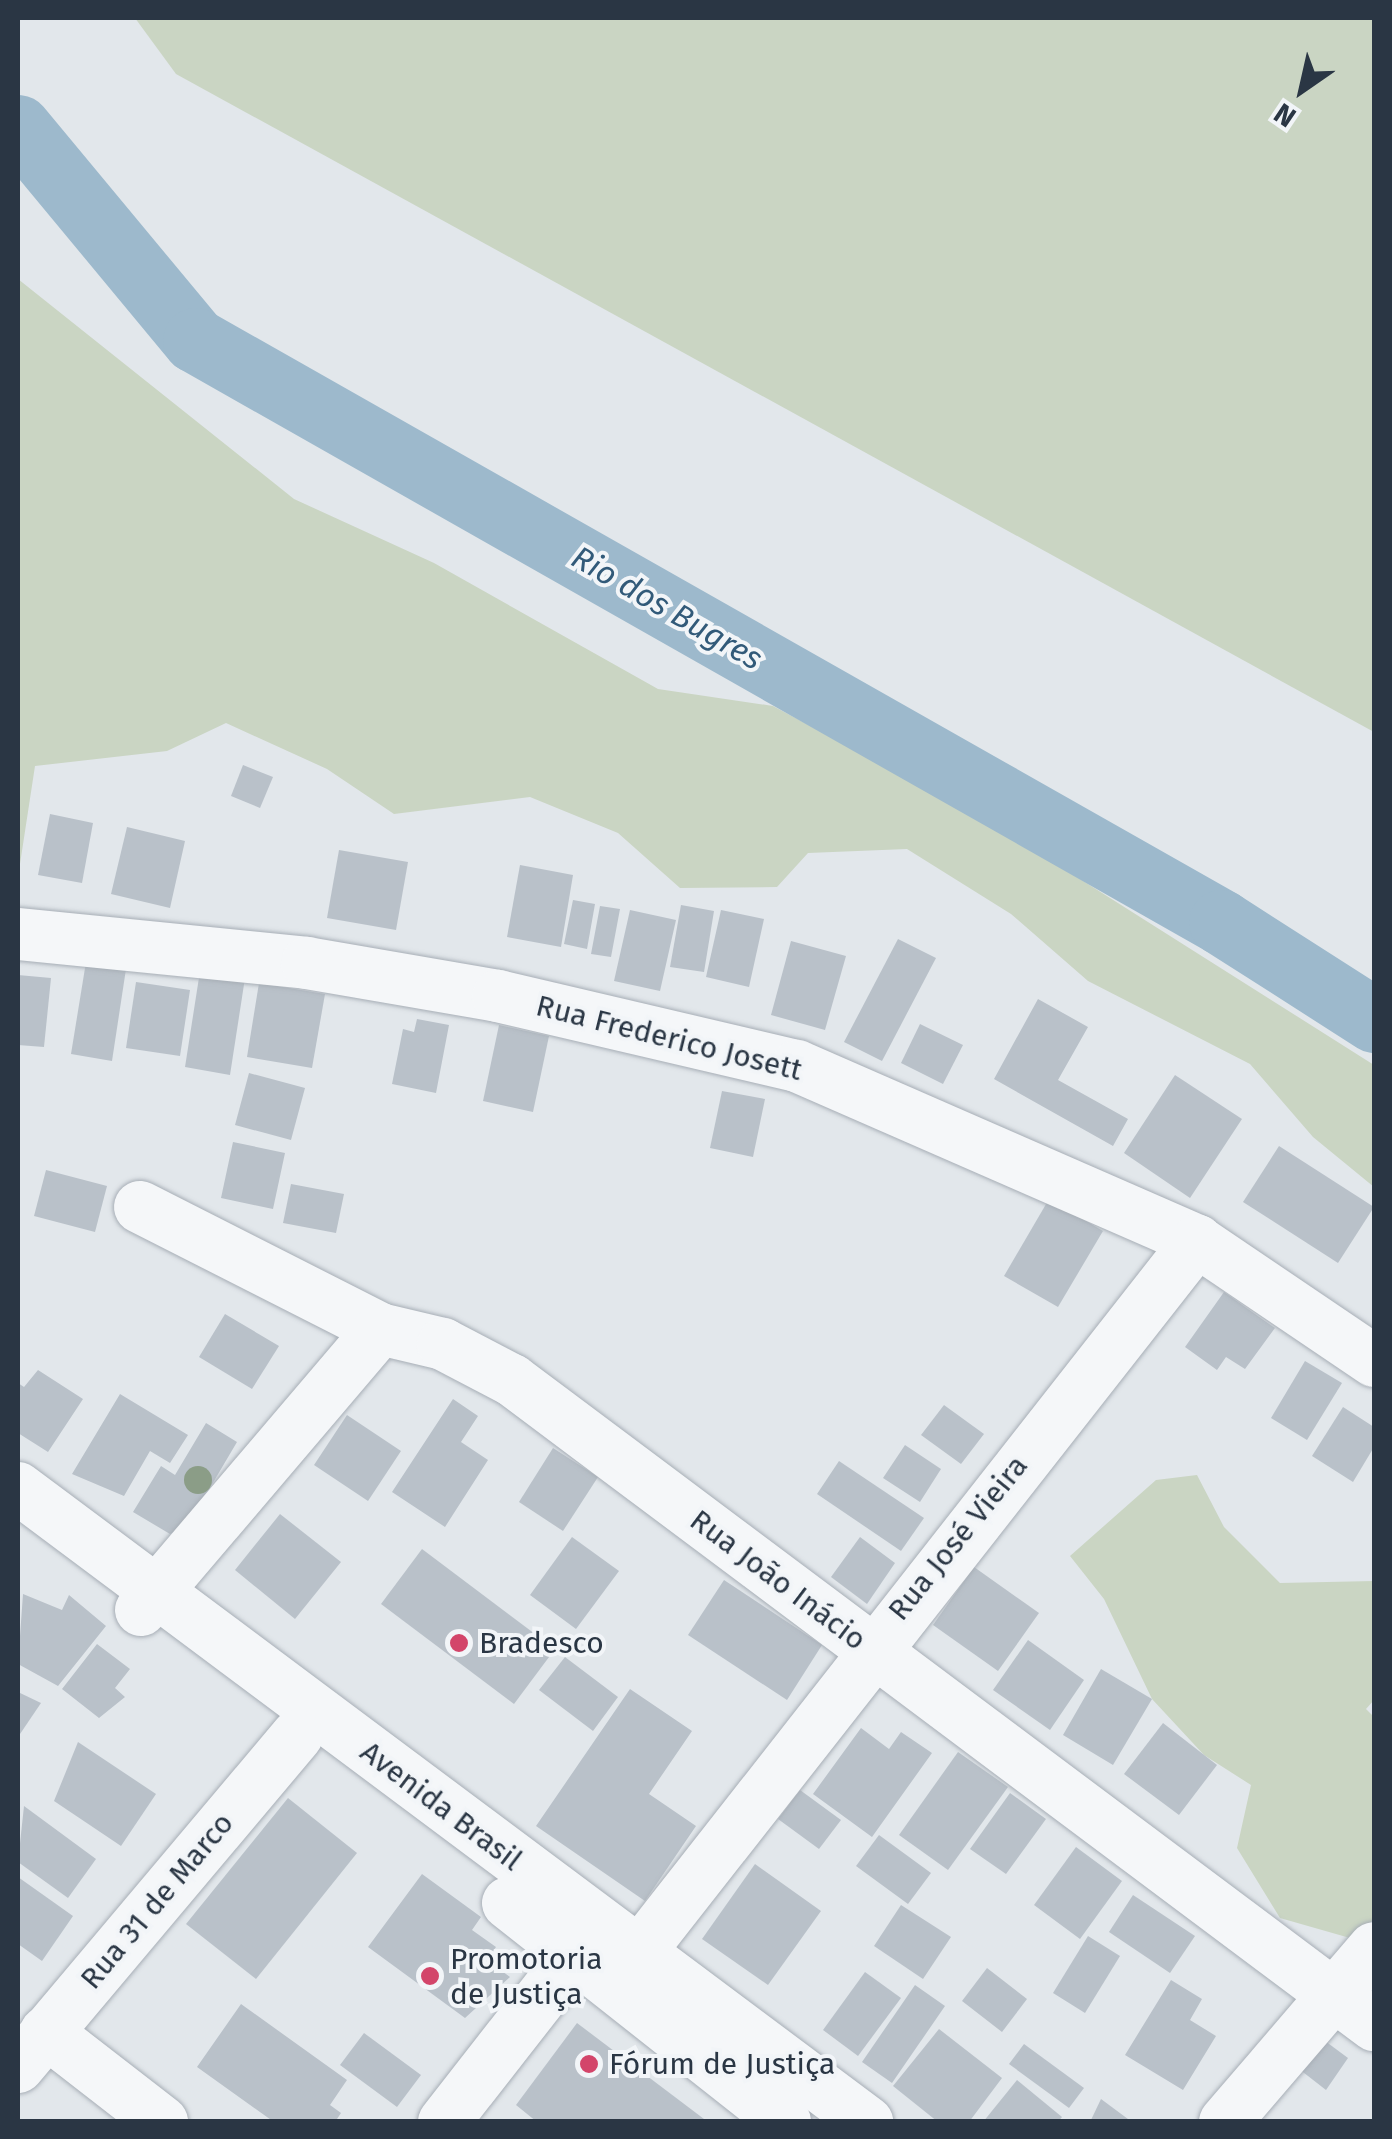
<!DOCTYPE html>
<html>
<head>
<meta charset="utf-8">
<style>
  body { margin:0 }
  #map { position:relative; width:1392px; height:2139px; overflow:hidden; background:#e2e7eb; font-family:"Fira Sans",sans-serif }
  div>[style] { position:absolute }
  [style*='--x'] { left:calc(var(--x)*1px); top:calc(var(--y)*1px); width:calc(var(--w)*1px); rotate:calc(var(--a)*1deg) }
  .green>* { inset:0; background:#cad5c3 }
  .river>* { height:65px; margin:-32.5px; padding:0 32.5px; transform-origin:32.5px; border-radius:32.5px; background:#9db9cc }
  .building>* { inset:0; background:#b9c1c9 }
  .roads { filter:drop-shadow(0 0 2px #a7aeb6) drop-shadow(0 0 2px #a7aeb6) }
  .minor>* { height:52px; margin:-26px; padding:0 26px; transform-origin:26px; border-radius:26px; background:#f5f7f9 }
  .trees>* { width:28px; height:28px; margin:-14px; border-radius:50%; background:#8b9d87 }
  .dots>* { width:28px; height:28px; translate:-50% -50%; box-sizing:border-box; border:5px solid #f2f5f8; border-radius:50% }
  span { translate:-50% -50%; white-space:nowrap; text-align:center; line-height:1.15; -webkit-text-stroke:8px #f2f5f8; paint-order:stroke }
  .street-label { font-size:30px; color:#2a3644 }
  .poi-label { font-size:30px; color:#2a3644 }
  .left { translate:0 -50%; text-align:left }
  .water-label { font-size:32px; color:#325a79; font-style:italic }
  .frame { position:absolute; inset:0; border:20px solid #2a3644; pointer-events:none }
  .north { position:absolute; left:1252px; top:40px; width:100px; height:100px; -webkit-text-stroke:8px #f2f5f8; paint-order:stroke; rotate:214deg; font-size:28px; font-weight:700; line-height:40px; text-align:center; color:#2a3644 }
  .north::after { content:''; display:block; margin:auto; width:35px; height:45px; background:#2a3644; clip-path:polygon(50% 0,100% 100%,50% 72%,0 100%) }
</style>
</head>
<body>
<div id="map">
  <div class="green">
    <i style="clip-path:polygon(135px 18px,1374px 18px,1374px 732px,176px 74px)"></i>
    <i style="clip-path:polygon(18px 279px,294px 499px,434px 563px,658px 689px,773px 706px,990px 822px,1374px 1065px,1374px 1187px,1313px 1137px,1250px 1064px,1088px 981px,1011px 914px,907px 849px,808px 853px,777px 887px,680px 888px,618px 833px,530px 797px,394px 814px,327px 769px,226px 723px,167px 751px,35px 766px,18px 877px)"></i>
    <i style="clip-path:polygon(1197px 1475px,1224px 1527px,1280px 1583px,1374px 1581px,1374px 1700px,1366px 1709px,1374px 1717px,1374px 1918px,1357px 1940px,1280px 1918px,1237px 1848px,1251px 1785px,1204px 1755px,1152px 1699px,1104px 1599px,1070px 1556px,1156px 1480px)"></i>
  </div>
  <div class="river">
    <i style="--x:18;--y:127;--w:277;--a:50.3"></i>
    <i style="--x:195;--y:340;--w:1180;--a:29.56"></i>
    <i style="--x:1221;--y:922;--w:182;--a:32.6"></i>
  </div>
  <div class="building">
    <i style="clip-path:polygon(243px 765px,273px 777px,260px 808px,231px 796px)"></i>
    <i style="clip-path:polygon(50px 814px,93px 823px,82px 883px,38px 875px)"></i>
    <i style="clip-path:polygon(127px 827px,185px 841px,170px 908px,111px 894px)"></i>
    <i style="clip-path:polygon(339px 850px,408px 862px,396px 930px,327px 918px)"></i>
    <i style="clip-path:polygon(520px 865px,573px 875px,561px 947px,507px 937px)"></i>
    <i style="clip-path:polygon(573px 900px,595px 904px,587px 949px,564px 944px)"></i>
    <i style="clip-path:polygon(681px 905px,714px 911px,704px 972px,670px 967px)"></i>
    <i style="clip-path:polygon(600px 906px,620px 909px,611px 957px,591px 954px)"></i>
    <i style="clip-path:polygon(630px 910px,676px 920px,660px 991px,614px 981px)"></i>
    <i style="clip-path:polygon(721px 910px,764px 919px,749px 987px,706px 977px)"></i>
    <i style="clip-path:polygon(898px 939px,936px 958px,882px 1061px,844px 1042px)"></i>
    <i style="clip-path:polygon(791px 941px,846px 956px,825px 1030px,771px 1015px)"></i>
    <i style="clip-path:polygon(86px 962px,126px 969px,112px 1061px,71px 1054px)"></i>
    <i style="clip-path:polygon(200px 971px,245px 978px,230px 1075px,185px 1067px)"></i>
    <i style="clip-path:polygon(18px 975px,51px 978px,44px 1047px,18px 1045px)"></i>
    <i style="clip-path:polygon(136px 982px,190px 990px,180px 1056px,126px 1048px)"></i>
    <i style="clip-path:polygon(259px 983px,325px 994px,312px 1068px,247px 1057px)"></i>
    <i style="clip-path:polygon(1038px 999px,1088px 1027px,1058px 1080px,1128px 1119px,1113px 1146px,994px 1079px)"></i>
    <i style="clip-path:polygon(417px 1019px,449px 1025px,436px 1093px,392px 1084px,403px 1029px,414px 1032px)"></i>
    <i style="clip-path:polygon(920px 1024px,963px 1045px,943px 1084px,901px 1063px)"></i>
    <i style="clip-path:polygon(499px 1025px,549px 1036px,533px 1112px,483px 1101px)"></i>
    <i style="clip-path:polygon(249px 1073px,305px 1088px,291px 1140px,235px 1125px)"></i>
    <i style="clip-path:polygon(1175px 1075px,1242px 1119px,1190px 1198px,1124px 1153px)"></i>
    <i style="clip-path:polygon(722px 1091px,765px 1099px,753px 1157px,710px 1148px)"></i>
    <i style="clip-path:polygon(233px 1142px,285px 1153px,273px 1209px,221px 1198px)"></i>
    <i style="clip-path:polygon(1279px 1146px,1374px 1207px,1338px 1263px,1243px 1202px)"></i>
    <i style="clip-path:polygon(46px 1170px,107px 1186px,95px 1232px,34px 1216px)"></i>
    <i style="clip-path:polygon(291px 1184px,344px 1194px,336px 1233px,283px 1223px)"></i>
    <i style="clip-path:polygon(1049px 1199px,1103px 1231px,1058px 1307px,1004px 1276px)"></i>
    <i style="clip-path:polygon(1224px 1292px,1275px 1328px,1245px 1369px,1226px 1357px,1217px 1370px,1185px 1347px)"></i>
    <i style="clip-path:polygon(225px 1314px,279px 1346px,252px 1389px,199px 1357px)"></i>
    <i style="clip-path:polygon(1305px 1361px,1342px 1383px,1307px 1440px,1271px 1418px)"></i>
    <i style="clip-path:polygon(38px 1370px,83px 1399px,48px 1452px,18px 1433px,18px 1383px,24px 1387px)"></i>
    <i style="clip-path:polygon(120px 1394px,188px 1435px,170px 1463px,150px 1451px,124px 1496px,72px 1474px)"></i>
    <i style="clip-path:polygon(453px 1399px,478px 1416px,461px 1442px,488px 1460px,445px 1527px,392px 1492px)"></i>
    <i style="clip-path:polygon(944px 1405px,984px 1434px,961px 1464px,921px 1435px)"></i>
    <i style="clip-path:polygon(1343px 1407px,1374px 1427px,1374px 1447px,1353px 1482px,1312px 1456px)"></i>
    <i style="clip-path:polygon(347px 1415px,401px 1451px,368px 1501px,314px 1465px)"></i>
    <i style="clip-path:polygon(206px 1423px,237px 1442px,188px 1525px,170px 1534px,133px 1512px,161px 1466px,175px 1475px)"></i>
    <i style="clip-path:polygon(905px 1445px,941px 1469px,920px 1502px,883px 1478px)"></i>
    <i style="clip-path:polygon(553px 1448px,598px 1477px,563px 1531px,519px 1502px)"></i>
    <i style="clip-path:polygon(839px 1461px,924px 1518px,901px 1551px,817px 1494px)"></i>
    <i style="clip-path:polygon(280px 1514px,341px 1562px,295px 1619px,235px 1570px)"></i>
    <i style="clip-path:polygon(572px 1537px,619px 1571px,576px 1629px,530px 1595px)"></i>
    <i style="clip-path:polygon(860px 1537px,895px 1563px,867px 1604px,831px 1577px)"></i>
    <i style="clip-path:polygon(422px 1549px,555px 1649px,514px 1704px,381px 1604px)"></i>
    <i style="clip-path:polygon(974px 1567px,1039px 1613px,998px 1671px,933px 1625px)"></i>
    <i style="clip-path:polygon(724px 1580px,822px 1645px,787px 1700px,688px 1635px)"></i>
    <i style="clip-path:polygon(23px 1594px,62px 1610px,69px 1595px,106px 1626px,58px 1686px,18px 1664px)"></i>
    <i style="clip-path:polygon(1028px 1640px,1084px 1680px,1050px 1730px,993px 1690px)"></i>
    <i style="clip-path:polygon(97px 1644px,130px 1669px,115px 1688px,125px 1697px,99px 1718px,62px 1689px)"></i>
    <i style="clip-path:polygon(565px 1657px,618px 1697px,593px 1731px,539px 1690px)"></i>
    <i style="clip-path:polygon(1101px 1669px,1152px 1699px,1113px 1765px,1063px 1735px)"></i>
    <i style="clip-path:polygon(630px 1689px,692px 1731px,649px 1794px,696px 1826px,645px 1901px,536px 1826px)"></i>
    <i style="clip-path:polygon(18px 1692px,41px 1703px,18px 1737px)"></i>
    <i style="clip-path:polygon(1163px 1723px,1217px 1765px,1179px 1815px,1124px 1774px)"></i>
    <i style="clip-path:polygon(861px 1728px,889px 1749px,901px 1732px,932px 1753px,872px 1837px,813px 1794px)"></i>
    <i style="clip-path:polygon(78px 1742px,156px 1794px,121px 1846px,54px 1801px)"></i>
    <i style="clip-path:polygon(958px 1752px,1008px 1787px,948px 1870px,899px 1835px)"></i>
    <i style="clip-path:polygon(800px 1790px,841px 1820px,819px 1849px,778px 1819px)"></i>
    <i style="clip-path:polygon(1010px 1793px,1046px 1819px,1006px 1874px,970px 1849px)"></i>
    <i style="clip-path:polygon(288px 1798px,357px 1853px,256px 1979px,186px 1924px)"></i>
    <i style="clip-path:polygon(24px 1806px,96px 1859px,68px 1898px,18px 1862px)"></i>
    <i style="clip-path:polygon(879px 1835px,931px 1873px,908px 1904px,856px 1866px)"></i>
    <i style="clip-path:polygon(1076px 1847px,1122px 1881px,1080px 1939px,1034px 1905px)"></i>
    <i style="clip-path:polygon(755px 1864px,821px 1911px,768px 1985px,702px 1939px)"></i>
    <i style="clip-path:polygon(422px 1874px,481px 1917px,472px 1930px,496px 1947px,487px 1960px,510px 1977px,465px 2018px,368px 1947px)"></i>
    <i style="clip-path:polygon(18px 1877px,73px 1916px,42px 1961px,18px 1944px)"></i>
    <i style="clip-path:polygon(1133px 1895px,1195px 1936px,1170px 1973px,1109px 1932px)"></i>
    <i style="clip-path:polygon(901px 1905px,951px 1937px,923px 1979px,874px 1946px)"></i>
    <i style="clip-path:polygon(1088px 1936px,1120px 1956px,1085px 2013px,1053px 1993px)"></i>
    <i style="clip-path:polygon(987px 1968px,1027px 1999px,1002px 2032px,962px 2001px)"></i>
    <i style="clip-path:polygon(865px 1972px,901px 1998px,858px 2056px,823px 2030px)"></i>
    <i style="clip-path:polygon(1171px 1980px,1202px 1999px,1190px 2020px,1216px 2036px,1183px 2090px,1125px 2055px)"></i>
    <i style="clip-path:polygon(915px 1985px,945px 2006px,892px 2083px,862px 2062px)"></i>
    <i style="clip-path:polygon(241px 2004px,347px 2080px,330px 2105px,341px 2113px,335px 2122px,274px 2122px,197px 2067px)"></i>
    <i style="clip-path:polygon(577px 2023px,708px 2122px,537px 2122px,516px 2105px)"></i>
    <i style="clip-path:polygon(939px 2029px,1002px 2078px,969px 2122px,938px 2122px,893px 2086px)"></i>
    <i style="clip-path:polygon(364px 2033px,421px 2075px,397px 2107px,340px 2065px)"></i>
    <i style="clip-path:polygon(1321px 2038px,1348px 2058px,1326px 2090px,1299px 2069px)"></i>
    <i style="clip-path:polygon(1024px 2044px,1084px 2088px,1069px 2108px,1009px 2064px)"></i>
    <i style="clip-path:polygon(1017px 2080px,1062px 2117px,1058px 2122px,983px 2122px)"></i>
    <i style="clip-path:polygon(1101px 2099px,1132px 2122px,1090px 2122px)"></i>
  </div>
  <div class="roads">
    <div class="minor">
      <i style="--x:18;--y:934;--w:290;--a:5.7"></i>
      <i style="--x:307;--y:963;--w:194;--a:9.8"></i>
      <i style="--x:498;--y:996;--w:307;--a:13.2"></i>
      <i style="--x:797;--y:1066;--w:437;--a:23.6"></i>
      <i style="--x:1197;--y:1241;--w:214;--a:34.1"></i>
      <i style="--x:140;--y:1207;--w:269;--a:26.9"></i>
      <i style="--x:380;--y:1329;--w:65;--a:13.4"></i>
      <i style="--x:443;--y:1344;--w:78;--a:27.6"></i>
      <i style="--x:512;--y:1380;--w:1077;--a:36.81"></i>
      <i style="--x:18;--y:1488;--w:1060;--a:36.75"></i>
      <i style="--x:141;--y:1610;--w:369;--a:-49.6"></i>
      <i style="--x:508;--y:1903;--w:353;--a:38.3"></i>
      <i style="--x:616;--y:1982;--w:942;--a:-51.9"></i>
      <i style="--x:46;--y:2032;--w:147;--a:37.8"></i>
      <i style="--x:18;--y:2067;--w:433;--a:-49.9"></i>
      <i style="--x:444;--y:2122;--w:249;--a:-52"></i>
      <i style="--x:1225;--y:2122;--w:229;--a:-49.4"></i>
    </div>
  </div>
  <div class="trees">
    <i style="left:198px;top:1480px"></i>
  </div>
  <div class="dots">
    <i style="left:459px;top:1643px;background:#d3456a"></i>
    <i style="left:430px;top:1976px;background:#d3456a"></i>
    <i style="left:589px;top:2064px;background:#d3456a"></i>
  </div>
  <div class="street-label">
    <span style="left:669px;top:1038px;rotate:14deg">Rua Frederico Josett</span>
    <span style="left:958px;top:1538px;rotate:-51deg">Rua José Vieira</span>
    <span style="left:778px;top:1580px;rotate:37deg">Rua João Inácio</span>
    <span style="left:441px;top:1806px;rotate:37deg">Avenida Brasil</span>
    <span style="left:157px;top:1901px;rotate:-50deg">Rua 31 de Marco</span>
  </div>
  <div class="poi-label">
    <span class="left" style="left:479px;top:1643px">Bradesco</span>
    <span class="left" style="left:450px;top:1976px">Promotoria<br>de Justiça</span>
    <span class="left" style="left:609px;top:2064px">Fórum de Justiça</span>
  </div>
  <div class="water-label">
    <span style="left:667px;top:608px;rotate:30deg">Rio dos Bugres</span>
  </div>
  <div class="frame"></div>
  <div class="north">N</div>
</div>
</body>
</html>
